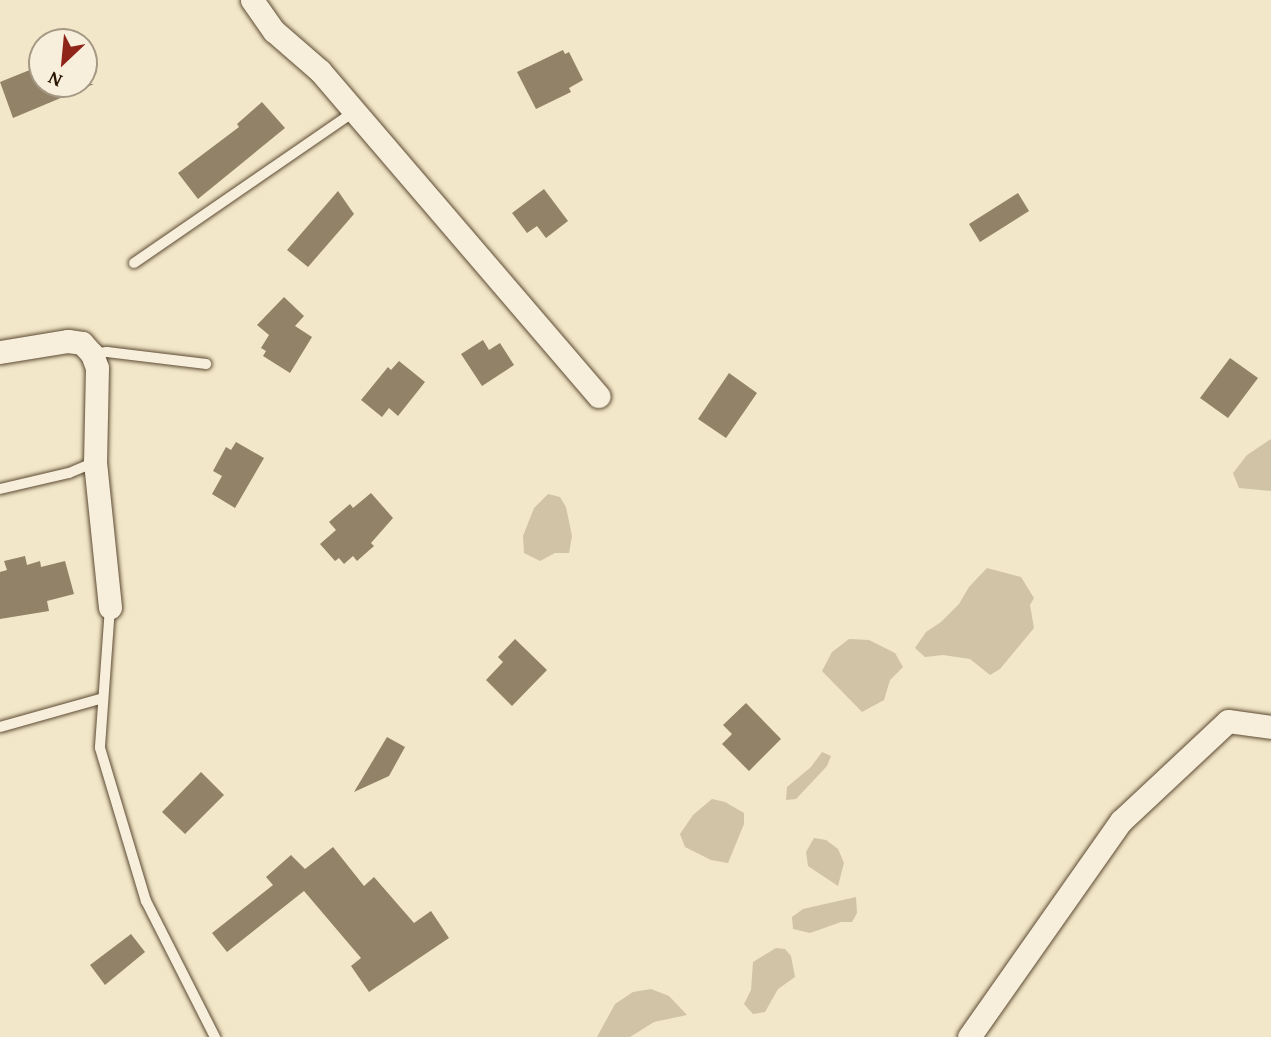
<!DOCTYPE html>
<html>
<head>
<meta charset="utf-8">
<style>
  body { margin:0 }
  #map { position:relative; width:1271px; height:1037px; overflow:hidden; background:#f2e7c8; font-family:"Gentium Book Plus",serif }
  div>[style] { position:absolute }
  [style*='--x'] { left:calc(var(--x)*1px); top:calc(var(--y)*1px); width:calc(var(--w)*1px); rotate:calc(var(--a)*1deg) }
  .green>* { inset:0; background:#d0c3a6 }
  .building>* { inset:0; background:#928268 }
  .roads { filter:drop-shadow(0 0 2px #5c4a33) drop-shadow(0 0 2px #5c4a33) }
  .lane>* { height:10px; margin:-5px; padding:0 5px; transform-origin:5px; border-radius:5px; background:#f7efdb }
  .street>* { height:23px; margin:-11.5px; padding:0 11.5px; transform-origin:11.5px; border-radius:11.5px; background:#f7efdb }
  span { translate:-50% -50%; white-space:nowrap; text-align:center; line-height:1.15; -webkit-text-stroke:6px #f7efdb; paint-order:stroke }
  .north { position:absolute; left:28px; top:28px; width:70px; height:70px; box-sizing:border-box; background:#f7efdb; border:2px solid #a59884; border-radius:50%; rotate:206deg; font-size:19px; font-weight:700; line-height:28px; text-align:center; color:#2a1501 }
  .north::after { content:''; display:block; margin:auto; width:24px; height:32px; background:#8f2418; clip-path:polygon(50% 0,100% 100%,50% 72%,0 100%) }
</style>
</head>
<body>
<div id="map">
  <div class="green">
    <i style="clip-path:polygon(1271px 439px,1271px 491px,1239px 488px,1233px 473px,1247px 455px)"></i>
    <i style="clip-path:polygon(548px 494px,560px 497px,566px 507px,572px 536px,569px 553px,555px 553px,540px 561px,524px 553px,523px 536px,534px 508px)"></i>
    <i style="clip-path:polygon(987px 568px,1021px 577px,1034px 598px,1030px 605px,1034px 628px,1000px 669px,990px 675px,970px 659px,943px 655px,925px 657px,915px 648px,926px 632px,941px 622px,959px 604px,969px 587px)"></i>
    <i style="clip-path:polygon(849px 639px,869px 640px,895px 653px,903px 667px,890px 680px,884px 700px,862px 712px,822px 671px,832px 652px)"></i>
    <i style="clip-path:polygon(822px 752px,831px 756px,827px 766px,796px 799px,786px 800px,787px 787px,811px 767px)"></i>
    <i style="clip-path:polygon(712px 799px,725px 802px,744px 813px,744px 824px,728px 863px,711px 860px,685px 847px,680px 834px,693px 815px)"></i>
    <i style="clip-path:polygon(814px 838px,826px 840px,838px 849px,844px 863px,838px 886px,808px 866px,806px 852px)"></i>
    <i style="clip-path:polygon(856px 897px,857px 913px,852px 922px,841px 922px,810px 933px,793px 929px,792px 917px,803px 909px)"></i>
    <i style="clip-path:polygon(776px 948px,785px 949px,791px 956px,795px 977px,778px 989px,765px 1012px,753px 1014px,744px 1004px,751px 990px,753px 962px)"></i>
    <i style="clip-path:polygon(651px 989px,669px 996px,687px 1015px,654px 1022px,630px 1037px,597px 1037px,615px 1004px,633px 992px)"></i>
  </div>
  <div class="building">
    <i style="clip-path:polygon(563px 50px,565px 54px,569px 52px,583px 80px,569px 88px,571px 92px,536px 109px,517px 72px)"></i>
    <i style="clip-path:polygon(42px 65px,42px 84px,94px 84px,13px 118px,0 82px)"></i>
    <i style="clip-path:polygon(262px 102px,285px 128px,198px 199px,178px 173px,239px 127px,237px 124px)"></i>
    <i style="clip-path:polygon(544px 189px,568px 221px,546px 238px,537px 226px,527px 233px,512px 213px)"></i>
    <i style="clip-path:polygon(338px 191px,354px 214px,308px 267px,287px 250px)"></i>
    <i style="clip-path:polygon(1018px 193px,1029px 211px,980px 242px,969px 224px)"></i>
    <i style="clip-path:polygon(284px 297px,304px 316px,295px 326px,312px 337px,290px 373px,263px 356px,266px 351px,261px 348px,269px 335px,257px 325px)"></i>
    <i style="clip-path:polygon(483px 340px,489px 350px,500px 343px,514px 365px,482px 386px,461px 354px)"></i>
    <i style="clip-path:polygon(1230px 358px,1258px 378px,1228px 418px,1200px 398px)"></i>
    <i style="clip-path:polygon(399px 361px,425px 382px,398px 416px,389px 408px,382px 417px,361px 400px,388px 367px,391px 370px)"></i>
    <i style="clip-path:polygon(729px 373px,757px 393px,726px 438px,698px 419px)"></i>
    <i style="clip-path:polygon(236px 442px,264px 458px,235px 508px,212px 494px,222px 476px,213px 471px,226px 447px,231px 450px)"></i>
    <i style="clip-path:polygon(371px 493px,393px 518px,371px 543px,374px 546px,357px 561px,353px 556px,344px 564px,339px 558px,335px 561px,320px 544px,336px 530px,329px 522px,350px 504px,353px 508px)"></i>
    <i style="clip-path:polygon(25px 556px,27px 565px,40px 561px,41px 567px,65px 561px,74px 594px,47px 601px,49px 611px,0 619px,0 572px,7px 570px,4px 561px)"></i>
    <i style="clip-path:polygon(515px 639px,547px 670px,512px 706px,486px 680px,503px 662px,498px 657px)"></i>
    <i style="clip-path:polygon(746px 703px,781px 739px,749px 771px,722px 744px,732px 734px,723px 725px)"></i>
    <i style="clip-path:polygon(387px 737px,405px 747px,389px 776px,354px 792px)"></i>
    <i style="clip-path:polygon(201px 772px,224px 795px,185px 834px,162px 812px)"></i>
    <i style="clip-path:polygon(333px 847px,364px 886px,374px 877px,414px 923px,431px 911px,449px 938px,369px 992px,351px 966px,361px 958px,304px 891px,227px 952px,212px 933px,273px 885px,266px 877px,291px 855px,305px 869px)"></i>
    <i style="clip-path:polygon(131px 934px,145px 952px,105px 985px,90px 965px)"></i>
  </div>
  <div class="roads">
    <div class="lane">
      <i style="--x:134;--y:263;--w:267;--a:-34.5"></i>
      <i style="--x:92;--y:354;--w:15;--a:-8"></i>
      <i style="--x:107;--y:352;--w:100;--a:6.9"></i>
      <i style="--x:0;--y:489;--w:71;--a:-13.1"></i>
      <i style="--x:69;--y:473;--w:28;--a:-23"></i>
      <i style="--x:110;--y:607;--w:141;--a:94.1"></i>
      <i style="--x:100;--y:748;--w:160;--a:73.3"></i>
      <i style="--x:146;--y:901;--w:153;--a:63.1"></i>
      <i style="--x:0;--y:727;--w:107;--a:-15.7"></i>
    </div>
    <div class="street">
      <i style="--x:252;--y:0;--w:38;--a:55"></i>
      <i style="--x:274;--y:31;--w:61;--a:41"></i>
      <i style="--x:320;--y:71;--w:428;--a:49.4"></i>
      <i style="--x:0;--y:352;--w:69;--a:-9.2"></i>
      <i style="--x:68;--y:341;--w:14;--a:8"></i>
      <i style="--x:82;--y:343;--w:15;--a:48"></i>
      <i style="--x:92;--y:354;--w:15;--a:70"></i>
      <i style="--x:97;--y:368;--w:94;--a:91.2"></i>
      <i style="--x:95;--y:462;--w:146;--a:84.1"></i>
      <i style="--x:969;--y:1037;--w:264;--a:-54.9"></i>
      <i style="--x:1121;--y:821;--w:146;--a:-43.1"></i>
      <i style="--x:1228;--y:721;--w:43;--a:7.9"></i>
    </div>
  </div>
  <div class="north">N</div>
</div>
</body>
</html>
